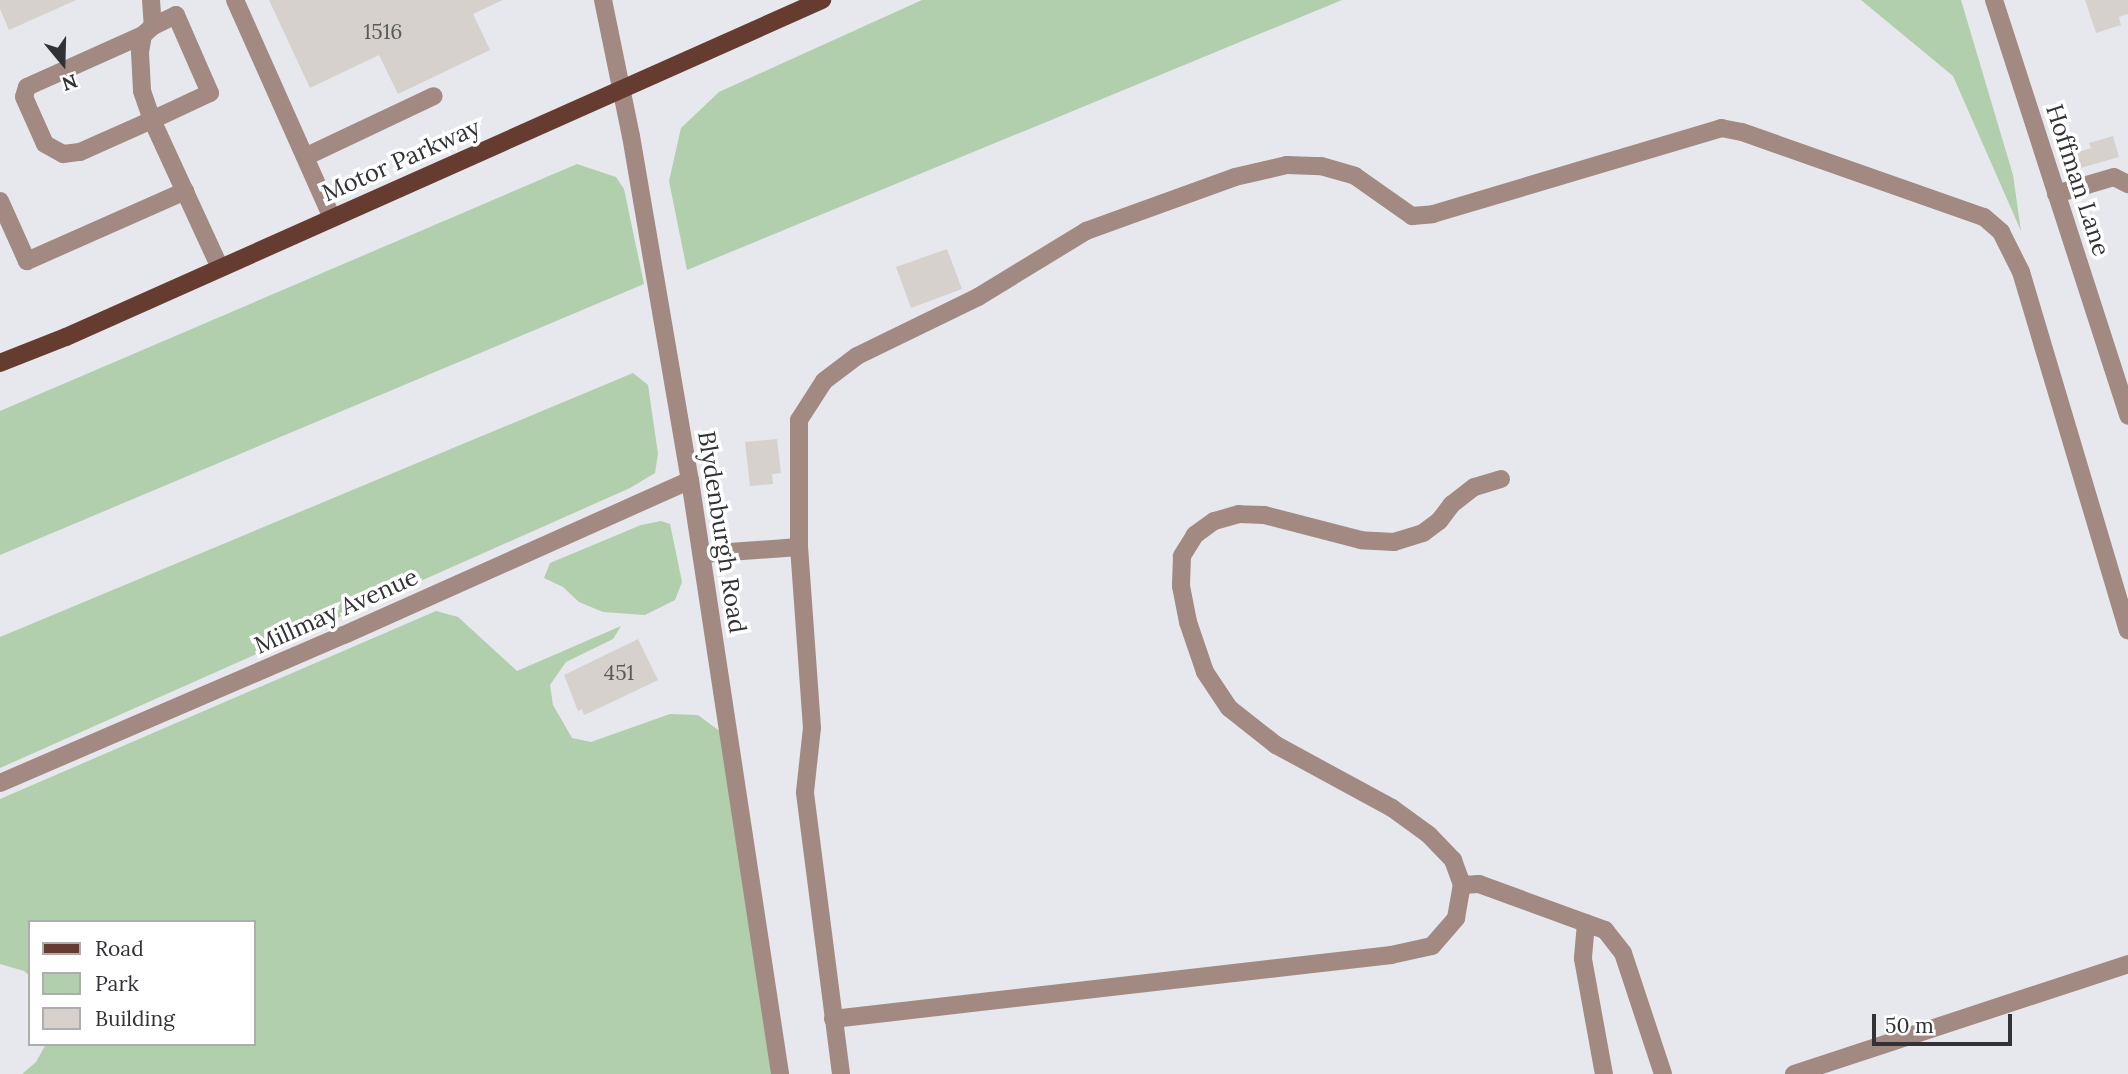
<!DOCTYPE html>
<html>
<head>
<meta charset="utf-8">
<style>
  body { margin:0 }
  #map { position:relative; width:2128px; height:1074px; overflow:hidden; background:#e6e8ee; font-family:Lora,serif }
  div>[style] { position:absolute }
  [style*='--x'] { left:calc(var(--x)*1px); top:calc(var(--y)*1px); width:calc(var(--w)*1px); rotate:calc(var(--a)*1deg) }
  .green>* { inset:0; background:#b1cead }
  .building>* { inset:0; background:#d6d1cc }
  .minor>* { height:18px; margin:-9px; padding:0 9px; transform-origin:9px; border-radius:9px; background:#a28981 }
  .major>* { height:18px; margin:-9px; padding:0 9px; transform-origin:9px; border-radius:9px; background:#653c2f }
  span { translate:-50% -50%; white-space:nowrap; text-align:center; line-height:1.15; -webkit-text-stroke:7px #fff; paint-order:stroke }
  .number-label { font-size:21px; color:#5a5a5b }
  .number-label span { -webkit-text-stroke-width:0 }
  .street-label { font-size:24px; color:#313235 }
  .legend { position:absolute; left:28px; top:920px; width:228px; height:126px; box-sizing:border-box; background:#fff; border:2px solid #adadae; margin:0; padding:9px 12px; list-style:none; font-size:21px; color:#313235 }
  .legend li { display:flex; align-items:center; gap:14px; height:35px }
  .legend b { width:35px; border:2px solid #adadae }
  .north { position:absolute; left:28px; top:28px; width:70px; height:70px; -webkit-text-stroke:5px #fff; paint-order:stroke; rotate:161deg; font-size:19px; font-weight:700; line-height:28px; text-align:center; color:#313235 }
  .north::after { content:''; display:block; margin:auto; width:24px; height:32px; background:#313235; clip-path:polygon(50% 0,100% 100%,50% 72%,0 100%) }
  .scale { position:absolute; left:1872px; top:1014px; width:140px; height:32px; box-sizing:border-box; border:4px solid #313235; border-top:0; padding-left:9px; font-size:21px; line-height:24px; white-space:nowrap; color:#313235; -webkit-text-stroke:5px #fff; paint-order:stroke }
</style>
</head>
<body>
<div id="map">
  <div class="green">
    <i style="clip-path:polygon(922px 0,1342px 0,687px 270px,669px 181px,681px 128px,719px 92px)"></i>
    <i style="clip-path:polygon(1861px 0,1961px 0,2013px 175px,2021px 231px,1953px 76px)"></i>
    <i style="clip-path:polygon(577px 164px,616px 177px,624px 189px,644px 284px,0 555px,0 411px)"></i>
    <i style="clip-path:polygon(633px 373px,648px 385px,658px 454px,655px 473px,630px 488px,0 768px,0 637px)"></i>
    <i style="clip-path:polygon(661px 521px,670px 524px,682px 582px,675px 600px,645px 615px,603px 612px,579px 602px,563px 587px,544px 578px,550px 563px,641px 525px)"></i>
    <i style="clip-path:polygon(436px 611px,458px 617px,517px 671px,621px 626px,613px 639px,566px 662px,550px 685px,553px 705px,572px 738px,591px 742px,670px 714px,698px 715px,725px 735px,771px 1074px,22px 1074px,36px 1062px,46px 1044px,254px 1044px,254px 922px,30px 922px,30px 976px,24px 971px,0 964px,0 799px)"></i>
  </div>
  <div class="building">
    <i style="clip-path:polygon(0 0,76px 0,9px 30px,0 9px)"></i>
    <i style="clip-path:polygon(269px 0,503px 0,473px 14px,490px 50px,398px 94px,379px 55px,310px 88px)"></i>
    <i style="clip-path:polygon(2085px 0,2128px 0,2128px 14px,2119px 17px,2121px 25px,2096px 33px)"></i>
    <i style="clip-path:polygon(2113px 136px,2119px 157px,2080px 168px,2075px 153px,2091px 148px,2089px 143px)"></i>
    <i style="clip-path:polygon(947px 249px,962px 289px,911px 308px,896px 267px)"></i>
    <i style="clip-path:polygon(777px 439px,781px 473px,772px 474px,773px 484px,750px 486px,745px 442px)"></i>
    <i style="clip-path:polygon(638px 639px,658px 680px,591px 712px,584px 715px,582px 709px,578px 711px,564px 675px)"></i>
  </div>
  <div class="minor">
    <i style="--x:151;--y:0;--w:26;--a:86"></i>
    <i style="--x:235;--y:0;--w:239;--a:66"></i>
    <i style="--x:603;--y:0;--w:139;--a:78.4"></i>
    <i style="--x:631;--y:136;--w:349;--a:80.3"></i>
    <i style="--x:690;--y:480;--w:601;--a:81.38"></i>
    <i style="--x:1994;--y:0;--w:437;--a:72.1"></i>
    <i style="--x:143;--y:35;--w:127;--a:155.9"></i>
    <i style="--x:27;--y:87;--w:10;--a:107"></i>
    <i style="--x:24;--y:97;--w:51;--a:65.9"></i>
    <i style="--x:45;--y:144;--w:21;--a:29"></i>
    <i style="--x:63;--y:154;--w:17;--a:-7"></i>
    <i style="--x:80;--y:152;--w:79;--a:-24"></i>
    <i style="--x:152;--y:120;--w:64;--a:-25"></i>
    <i style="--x:210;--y:93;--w:85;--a:-113.6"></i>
    <i style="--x:176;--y:15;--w:25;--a:154"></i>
    <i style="--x:153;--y:26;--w:13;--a:138"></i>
    <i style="--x:143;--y:35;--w:17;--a:100"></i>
    <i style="--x:140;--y:52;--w:39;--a:87"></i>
    <i style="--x:142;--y:91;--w:31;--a:71"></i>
    <i style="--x:152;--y:120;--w:163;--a:65.3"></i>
    <i style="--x:307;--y:156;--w:140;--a:-25.3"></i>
    <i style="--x:2056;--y:194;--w:60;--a:-16.3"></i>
    <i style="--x:2114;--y:177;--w:16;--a:27"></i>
    <i style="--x:0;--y:201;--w:66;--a:65.8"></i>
    <i style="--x:27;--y:261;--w:173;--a:-23.9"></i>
    <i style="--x:1501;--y:479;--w:28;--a:163"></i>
    <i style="--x:1474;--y:487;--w:28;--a:142"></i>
    <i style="--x:1452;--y:504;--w:21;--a:127"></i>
    <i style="--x:1439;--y:521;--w:20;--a:143"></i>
    <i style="--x:1423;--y:533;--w:30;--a:163"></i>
    <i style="--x:1394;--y:542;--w:33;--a:-177"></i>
    <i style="--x:1361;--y:540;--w:100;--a:-165.5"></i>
    <i style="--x:1264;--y:515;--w:25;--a:-178"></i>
    <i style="--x:1239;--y:514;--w:26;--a:164"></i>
    <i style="--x:1214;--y:521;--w:24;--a:144"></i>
    <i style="--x:1195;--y:535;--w:25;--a:122"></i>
    <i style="--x:1182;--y:556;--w:30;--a:92"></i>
    <i style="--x:1181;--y:586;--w:37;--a:79"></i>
    <i style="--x:1188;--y:622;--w:53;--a:71.2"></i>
    <i style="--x:1205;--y:672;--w:43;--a:56.3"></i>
    <i style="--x:1229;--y:708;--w:60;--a:38.2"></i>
    <i style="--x:1276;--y:745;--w:132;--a:28.5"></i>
    <i style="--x:1392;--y:808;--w:46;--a:36.1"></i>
    <i style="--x:1429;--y:835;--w:35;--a:46"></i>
    <i style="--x:1453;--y:860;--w:27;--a:70"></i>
    <i style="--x:1462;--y:885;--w:17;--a:-3"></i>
    <i style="--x:1479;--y:884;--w:134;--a:20.1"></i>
    <i style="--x:1605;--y:930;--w:29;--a:52"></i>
    <i style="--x:1623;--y:953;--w:127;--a:71.7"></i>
    <i style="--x:702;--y:554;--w:97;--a:-4.1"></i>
    <i style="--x:0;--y:783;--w:374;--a:-23.3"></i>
    <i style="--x:344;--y:635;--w:379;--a:-24.1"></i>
    <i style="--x:1586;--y:923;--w:36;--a:95"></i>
    <i style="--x:1583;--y:959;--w:117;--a:79.7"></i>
    <i style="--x:833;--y:1019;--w:562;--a:-6.54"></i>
    <i style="--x:1391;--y:955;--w:42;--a:-12.4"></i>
    <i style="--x:1432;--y:946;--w:37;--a:-49"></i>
    <i style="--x:1456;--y:918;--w:34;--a:-80"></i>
    <i style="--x:841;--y:1074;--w:284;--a:-97.3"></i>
    <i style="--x:805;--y:792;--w:64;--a:-83.8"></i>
    <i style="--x:812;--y:728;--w:181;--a:-94.1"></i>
    <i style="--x:799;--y:547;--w:127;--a:-90"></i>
    <i style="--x:799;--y:420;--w:46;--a:-57.3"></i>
    <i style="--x:824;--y:381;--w:41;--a:-37.1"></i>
    <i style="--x:857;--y:356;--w:135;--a:-26"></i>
    <i style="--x:978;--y:297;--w:127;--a:-31.4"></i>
    <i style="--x:1086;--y:231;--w:158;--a:-19.9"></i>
    <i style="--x:1235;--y:177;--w:53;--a:-13"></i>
    <i style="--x:1287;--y:165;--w:34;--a:2"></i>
    <i style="--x:1321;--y:166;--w:35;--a:16"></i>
    <i style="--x:1355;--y:176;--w:70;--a:35.1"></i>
    <i style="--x:1412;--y:216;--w:21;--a:-5"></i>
    <i style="--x:1433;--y:214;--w:301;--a:-16.6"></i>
    <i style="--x:1721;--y:128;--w:21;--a:11"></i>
    <i style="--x:1742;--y:132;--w:256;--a:19.4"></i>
    <i style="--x:1984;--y:217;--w:23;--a:41"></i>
    <i style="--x:2001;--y:232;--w:45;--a:63.4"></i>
    <i style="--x:2021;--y:272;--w:374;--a:73.4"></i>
    <i style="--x:1794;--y:1074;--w:352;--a:-18.2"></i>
  </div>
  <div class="major">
    <i style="--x:0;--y:363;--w:71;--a:-21.5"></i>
    <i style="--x:66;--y:337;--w:828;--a:-24.03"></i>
  </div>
  <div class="number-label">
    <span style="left:383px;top:32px">1516</span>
    <span style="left:619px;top:673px">451</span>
  </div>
  <div class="street-label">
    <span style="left:401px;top:160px;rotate:-24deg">Motor Parkway</span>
    <span style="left:2078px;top:180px;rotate:72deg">Hoffman Lane</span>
    <span style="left:722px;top:532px;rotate:81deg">Blydenburgh Road</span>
    <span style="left:336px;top:611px;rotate:-24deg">Millmay Avenue</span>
  </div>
  <ul class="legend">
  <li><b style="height:9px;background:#653c2f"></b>Road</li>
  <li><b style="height:19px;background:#b1cead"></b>Park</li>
  <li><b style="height:19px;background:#d6d1cc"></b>Building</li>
  </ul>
  <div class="north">N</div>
  <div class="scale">50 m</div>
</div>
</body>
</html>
